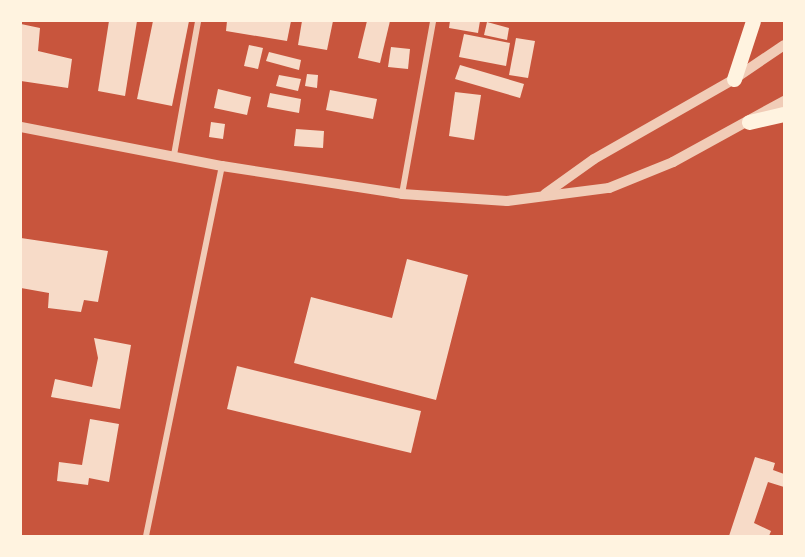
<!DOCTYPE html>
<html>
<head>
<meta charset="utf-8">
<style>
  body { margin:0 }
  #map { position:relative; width:805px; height:557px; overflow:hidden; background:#c8553d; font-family:"Sofia Sans Condensed",sans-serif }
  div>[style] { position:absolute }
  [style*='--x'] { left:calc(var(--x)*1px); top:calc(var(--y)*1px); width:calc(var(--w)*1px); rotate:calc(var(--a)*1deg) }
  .building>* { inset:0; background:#f7dbc8 }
  .minor>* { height:6px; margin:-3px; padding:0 3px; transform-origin:3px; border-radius:3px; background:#f1ccb7 }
  .tertiary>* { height:10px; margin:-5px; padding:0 5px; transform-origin:5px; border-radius:5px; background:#f1ccb7 }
  .primary>* { height:15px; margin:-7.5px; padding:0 7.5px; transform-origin:7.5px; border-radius:7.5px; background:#fff3e0 }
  span { translate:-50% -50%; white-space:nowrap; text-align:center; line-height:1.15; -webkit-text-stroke:5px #fff3e0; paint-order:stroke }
  .frame { position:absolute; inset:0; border:22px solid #fff3e0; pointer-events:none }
</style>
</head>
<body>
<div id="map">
  <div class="building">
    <i style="clip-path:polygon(109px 21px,137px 21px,125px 96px,98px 91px)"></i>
    <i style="clip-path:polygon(153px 21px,189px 21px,172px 106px,137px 99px)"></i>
    <i style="clip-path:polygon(227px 21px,291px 21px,287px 41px,226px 31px)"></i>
    <i style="clip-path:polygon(302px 21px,333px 21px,327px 50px,298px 45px)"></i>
    <i style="clip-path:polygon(367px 21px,390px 21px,380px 63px,358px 58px)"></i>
    <i style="clip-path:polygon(450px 21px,480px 21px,478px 33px,449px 28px)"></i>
    <i style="clip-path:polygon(487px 22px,509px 28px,507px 40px,484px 35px)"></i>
    <i style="clip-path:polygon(21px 24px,40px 28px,38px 51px,72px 59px,68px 88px,21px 81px)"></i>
    <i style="clip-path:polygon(464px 34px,510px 43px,506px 66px,459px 57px)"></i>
    <i style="clip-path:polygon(516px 38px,535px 41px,528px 78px,509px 75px)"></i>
    <i style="clip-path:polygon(249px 45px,263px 48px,258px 69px,244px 66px)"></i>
    <i style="clip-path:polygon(391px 47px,410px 49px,408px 69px,388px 67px)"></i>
    <i style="clip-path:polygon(269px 52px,301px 60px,299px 70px,266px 61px)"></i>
    <i style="clip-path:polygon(460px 65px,524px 84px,520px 98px,455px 79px)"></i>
    <i style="clip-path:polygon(307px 74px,318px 75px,317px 88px,305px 86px)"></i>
    <i style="clip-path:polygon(279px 75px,301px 79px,298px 91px,276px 86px)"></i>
    <i style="clip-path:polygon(218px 89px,251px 97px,247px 115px,214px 108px)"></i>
    <i style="clip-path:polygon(330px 90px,377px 99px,373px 119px,326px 110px)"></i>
    <i style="clip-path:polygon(455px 92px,481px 95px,474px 140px,449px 136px)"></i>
    <i style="clip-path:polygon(270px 93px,301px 99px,299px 113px,267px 107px)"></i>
    <i style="clip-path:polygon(211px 122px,225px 124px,223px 139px,209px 137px)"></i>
    <i style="clip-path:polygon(296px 129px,324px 131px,323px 148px,294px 146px)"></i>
    <i style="clip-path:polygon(21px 238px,108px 251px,98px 302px,84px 300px,81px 312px,48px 308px,49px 293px,21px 288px)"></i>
    <i style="clip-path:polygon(407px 259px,468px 275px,436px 400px,294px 363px,311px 297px,392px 318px)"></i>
    <i style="clip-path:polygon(94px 338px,131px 345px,120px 409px,51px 397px,55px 379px,92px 387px,98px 358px)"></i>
    <i style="clip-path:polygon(237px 366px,421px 411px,411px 453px,227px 409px)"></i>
    <i style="clip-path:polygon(90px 419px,119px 424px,109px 482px,89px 478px,88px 485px,57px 481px,59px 462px,82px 465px)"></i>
    <i style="clip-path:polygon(755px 457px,775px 463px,773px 470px,784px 474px,784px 487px,768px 482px,754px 523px,771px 531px,769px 536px,729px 536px)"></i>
  </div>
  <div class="minor">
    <i style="--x:174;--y:155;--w:136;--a:-79.8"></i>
    <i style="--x:402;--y:194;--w:176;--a:-79.8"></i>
    <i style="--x:146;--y:536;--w:378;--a:-78.4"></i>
  </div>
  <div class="tertiary">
    <i style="--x:21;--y:127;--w:205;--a:11"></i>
    <i style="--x:222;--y:166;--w:182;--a:8.8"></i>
    <i style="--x:402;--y:194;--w:105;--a:3.8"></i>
    <i style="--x:507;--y:201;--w:103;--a:-7.3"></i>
    <i style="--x:609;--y:188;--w:69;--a:-22.1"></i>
    <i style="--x:673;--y:162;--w:127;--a:-28.8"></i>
    <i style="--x:545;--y:194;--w:60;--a:-35.5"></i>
    <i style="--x:594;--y:159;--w:161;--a:-29.7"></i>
    <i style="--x:734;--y:79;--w:60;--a:-34.2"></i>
  </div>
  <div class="primary">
    <i style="--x:734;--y:79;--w:61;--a:-71.9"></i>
    <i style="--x:749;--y:122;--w:36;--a:-13"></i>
  </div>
  <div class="frame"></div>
</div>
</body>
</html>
